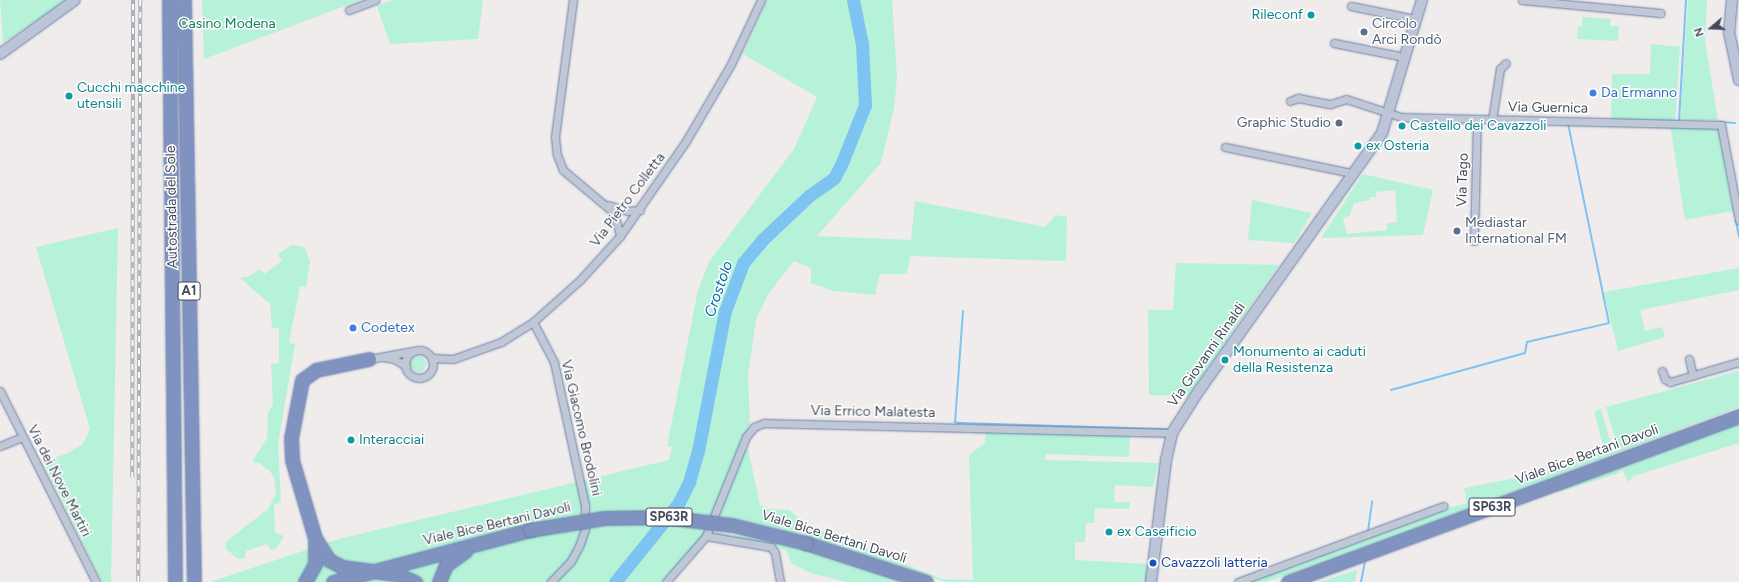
<!DOCTYPE html>
<html>
<head>
<meta charset="utf-8">
<style>
  body { margin:0 }
  #map { position:relative; width:1739px; height:582px; overflow:hidden; background:#efeceb; font-family:Figtree,sans-serif }
  div>[style] { position:absolute }
  [style*='--x'] { left:calc(var(--x)*1px); top:calc(var(--y)*1px); width:calc(var(--w)*1px); rotate:calc(var(--a)*1deg) }
  .green>* { inset:0; background:#b5f2d8 }
  .round { border-radius:50% }
  .stream>* { height:2px; margin:-1px; padding:0 1px; transform-origin:1px; border-radius:1px; background:#7ec4f2 }
  .river>* { height:13px; margin:-6.5px; padding:0 6.5px; transform-origin:6.5px; border-radius:6.5px; background:#7ec4f2 }
  .roads { filter:drop-shadow(0 0 1px #6a7dab) drop-shadow(0 0 1px #6a7dab) }
  .street>* { height:7px; margin:-3.5px; padding:0 3.5px; transform-origin:3.5px; border-radius:3.5px; background:#c0c7d5 }
  .street>.ring { margin:-3.5px; padding:0; box-sizing:content-box; background:none; border:7px solid #c0c7d5; border-radius:50% }
  .secondary>* { height:10px; margin:-5px; padding:0 5px; transform-origin:5px; border-radius:5px; background:#bcc4d7 }
  .highway>* { height:13px; margin:-6.5px; padding:0 6.5px; transform-origin:6.5px; border-radius:6.5px; background:#7f92c0 }
  .rail>* { height:3.5px; margin-top:-1.75px; transform-origin:0; background:repeating-linear-gradient(90deg,#fff 0 6px,#adafb7 0 12px); box-sizing:border-box; border-block:1px solid #adafb7 }
  .bridges { filter:drop-shadow(0 0 1px #6a7dab) drop-shadow(0 0 1px #6a7dab) }
  .highway-bridge>* { height:13px; margin:-6.5px; padding:0 6.5px; transform-origin:6.5px; border-radius:6.5px; background:#7f92c0 }
  .dots>* { width:11px; height:11px; translate:-50% -50%; box-sizing:border-box; border:2px solid #fff; border-radius:50% }
  span { translate:-50% -50%; white-space:nowrap; text-align:center; line-height:1.15; -webkit-text-stroke:3px #fff; paint-order:stroke }
  .shield-label span { padding:1px 3px; background:#fff; border:1px solid; border-radius:3px; -webkit-text-stroke-width:0 }
  .shield-label { font-size:13px; color:#434b5a; font-weight:700 }
  .culture-label { font-size:14px; color:#0d838f }
  .right { translate:-100% -50%; text-align:right }
  .left { translate:0 -50%; text-align:left }
  .park-label { font-size:14px; color:#0f805d }
  .service-label { font-size:14px; color:#4e5e75 }
  .shop-label { font-size:14px; color:#366cbe }
  .street-label { font-size:14px; color:#434b5a }
  .transit-label { font-size:14px; color:#164399 }
  .water-label { font-size:15px; color:#0169af; font-style:italic }
  .north { position:absolute; left:1691px; top:8px; width:40px; height:40px; -webkit-text-stroke:3px #fff; paint-order:stroke; rotate:251deg; font-size:11px; font-weight:700; line-height:16px; text-align:center; color:#434b5a }
  .north::after { content:''; display:block; margin:auto; width:14px; height:18px; background:#434b5a; clip-path:polygon(50% 0,100% 100%,50% 72%,0 100%) }
</style>
</head>
<body>
<div id="map">
  <div class="green">
    <i style="clip-path:polygon(0 0,67px 0,3px 43px)"></i>
    <i style="clip-path:polygon(202px 0,361px 0,204px 59px)"></i>
    <i style="clip-path:polygon(392px 0,483px 0,478px 39px,390px 44px,377px 6px)"></i>
    <i style="clip-path:polygon(767px 0,892px 0,897px 78px,894px 108px,881px 163px,817px 236px,911px 240px,915px 201px,1045px 227px,1056px 215px,1067px 217px,1066px 261px,910px 256px,907px 274px,880px 274px,875px 295px,834px 291px,811px 283px,811px 268px,794px 261px,769px 293px,756px 319px,748px 376px,750px 424px,706px 533px,665px 582px,210px 582px,339px 539px,669px 460px,672px 447px,667px 446px,698px 290px,709px 262px,794px 149px,817px 97px,743px 54px)"></i>
    <i style="clip-path:polygon(1688px 0,1707px 0,1705px 41px,1718px 120px,1680px 120px)"></i>
    <i style="clip-path:polygon(1582px 17px,1611px 19px,1610px 26px,1619px 26px,1618px 41px,1577px 39px,1578px 26px,1582px 27px)"></i>
    <i style="clip-path:polygon(1651px 44px,1680px 47px,1675px 124px,1718px 129px,1733px 211px,1685px 220px,1670px 124px,1611px 122px,1612px 74px,1650px 74px)"></i>
    <i style="clip-path:polygon(evenodd,1363px 174px,1433px 190px,1423px 235px,1321px 238px,1363px 174px,1395px 190px,1397px 222px,1387px 223px,1387px 230px,1347px 234px,1343px 218px,1350px 215px,1354px 203px,1370px 200px,1370px 197px,1376px 197px,1376px 192px,1395px 190px)"></i>
    <i style="clip-path:polygon(1252px 200px,1312px 213px,1294px 243px,1248px 240px)"></i>
    <i style="clip-path:polygon(118px 228px,111px 582px,102px 582px,43px 462px,68px 453px,83px 444px,90px 429px,36px 247px)"></i>
    <i style="clip-path:polygon(292px 245px,304px 247px,310px 261px,306px 287px,300px 286px,289px 343px,295px 344px,278px 444px,281px 502px,274px 505px,275px 532px,283px 536px,283px 539px,276px 548px,271px 550px,267px 544px,246px 551px,245px 558px,238px 559px,225px 548px,227px 541px,268px 509px,276px 493px,274px 478px,270px 471px,259px 463px,252px 462px,267px 438px,268px 413px,273px 404px,271px 364px,279px 363px,279px 328px,272px 328px,270px 304px,240px 278px,250px 276px,260px 269px,264px 274px,282px 261px,278px 254px)"></i>
    <i style="clip-path:polygon(1176px 263px,1279px 265px,1188px 396px,1149px 395px,1148px 310px,1173px 310px)"></i>
    <i style="clip-path:polygon(1739px 268px,1739px 290px,1640px 310px,1645px 331px,1662px 327px,1665px 337px,1618px 351px,1604px 292px)"></i>
    <i class="round" style="left:410px;top:356px;width:16px;height:16px"></i>
    <i style="clip-path:polygon(1739px 371px,1739px 407px,1350px 553px,1266px 582px,1249px 582px,1437px 511px,1467px 503px,1464px 488px,1542px 473px,1604px 450px,1594px 411px,1601px 409px,1613px 451px,1618px 449px,1606px 407px)"></i>
    <i style="clip-path:polygon(1739px 421px,1739px 443px,1634px 476px,1628px 482px,1622px 469px,1619px 473px,1556px 493px,1560px 487px)"></i>
    <i style="clip-path:polygon(986px 428px,1130px 435px,1129px 457px,1046px 454px,1045px 460px,1158px 463px,1153px 487px,1115px 485px,1114px 502px,1130px 502px,1129px 509px,1095px 508px,1094px 523px,1086px 523px,1085px 542px,1075px 542px,1075px 560px,1149px 564px,1147px 582px,946px 582px,811px 537px,718px 515px,743px 449px,748px 448px,760px 505px,767px 509px,789px 510px,799px 518px,796px 529px,806px 533px,810px 526px,942px 579px,973px 580px,969px 455px,985px 443px)"></i>
    <i style="clip-path:polygon(715px 531px,805px 549px,907px 582px,847px 582px,811px 573px,792px 564px,786px 550px,714px 533px)"></i>
    <i style="clip-path:polygon(1357px 570px,1355px 582px,1320px 582px)"></i>
  </div>
  <div class="stream">
    <i style="--x:1679;--y:121;--w:121;--a:-86.7"></i>
    <i style="--x:1721;--y:122;--w:14;--a:4"></i>
    <i style="--x:1736;--y:221;--w:16;--a:79"></i>
    <i style="--x:963;--y:311;--w:111;--a:94.1"></i>
    <i style="--x:955;--y:422;--w:3;--a:18"></i>
    <i style="--x:958;--y:423;--w:208;--a:1.7"></i>
    <i style="--x:1391;--y:390;--w:139;--a:-15.4"></i>
    <i style="--x:1525;--y:353;--w:11;--a:-80"></i>
    <i style="--x:1527;--y:342;--w:84;--a:-13"></i>
    <i style="--x:1609;--y:323;--w:204;--a:-101.6"></i>
    <i style="--x:1368;--y:531;--w:30;--a:-82"></i>
    <i style="--x:1361;--y:582;--w:20;--a:-79"></i>
  </div>
  <div class="river">
    <i style="--x:615;--y:582;--w:100;--a:-51.1"></i>
    <i style="--x:678;--y:504;--w:25;--a:-63"></i>
    <i style="--x:689;--y:482;--w:32;--a:-74"></i>
    <i style="--x:698;--y:451;--w:143;--a:-79.1"></i>
    <i style="--x:725;--y:311;--w:51;--a:-69.4"></i>
    <i style="--x:743;--y:263;--w:30;--a:-50"></i>
    <i style="--x:762;--y:240;--w:66;--a:-43.2"></i>
    <i style="--x:810;--y:195;--w:29;--a:-35"></i>
    <i style="--x:834;--y:178;--w:15;--a:-62"></i>
    <i style="--x:841;--y:165;--w:65;--a:-68.2"></i>
    <i style="--x:865;--y:105;--w:61;--a:-92.8"></i>
    <i style="--x:862;--y:44;--w:45;--a:-101.6"></i>
  </div>
  <div class="roads">
    <div class="street">
      <i style="--x:573;--y:0;--w:138;--a:97.5"></i>
      <i style="--x:555;--y:137;--w:18;--a:84"></i>
      <i style="--x:557;--y:155;--w:16;--a:68"></i>
      <i style="--x:563;--y:170;--w:67;--a:40.1"></i>
      <i style="--x:614;--y:213;--w:24;--a:75"></i>
      <i style="--x:1522;--y:0;--w:139;--a:5.4"></i>
      <i style="--x:1351;--y:6;--w:65;--a:11.5"></i>
      <i style="--x:349;--y:10;--w:28;--a:-21"></i>
      <i style="--x:1334;--y:43;--w:72;--a:11.2"></i>
      <i style="--x:1290;--y:101;--w:9;--a:-21"></i>
      <i style="--x:1298;--y:98;--w:33;--a:11"></i>
      <i style="--x:1330;--y:104;--w:17;--a:-17"></i>
      <i style="--x:1346;--y:99;--w:58;--a:18.1"></i>
      <i style="--x:1401;--y:117;--w:320;--a:1.4"></i>
      <i style="--x:1721;--y:125;--w:97;--a:79.3"></i>
      <i style="--x:1492;--y:120;--w:52;--a:-81.1"></i>
      <i style="--x:1500;--y:69;--w:8;--a:-45"></i>
      <i style="--x:1225;--y:147;--w:130;--a:11.6"></i>
      <i style="--x:608;--y:205;--w:21;--a:17"></i>
      <i style="--x:628;--y:211;--w:12;--a:-5"></i>
      <i style="--x:1474;--y:241;--w:122;--a:-88.6"></i>
      <i style="--x:533;--y:322;--w:45;--a:62.3"></i>
      <i style="--x:554;--y:362;--w:146;--a:77.8"></i>
      <i style="--x:585;--y:505;--w:24;--a:90"></i>
      <i style="--x:585;--y:529;--w:18;--a:109"></i>
      <i style="--x:579;--y:546;--w:17;--a:118"></i>
      <i style="--x:571;--y:561;--w:29;--a:134"></i>
      <i class="ring" style="left:405px;top:350px;width:21px;height:21px"></i>
      <i style="--x:383;--y:357;--w:11;--a:10"></i>
      <i style="--x:394;--y:359;--w:14;--a:30"></i>
      <i style="--x:432;--y:358;--w:21;--a:3"></i>
      <i style="--x:453;--y:359;--w:51;--a:-19.5"></i>
      <i style="--x:501;--y:342;--w:38;--a:-32"></i>
      <i style="--x:533;--y:322;--w:63;--a:-41.8"></i>
      <i style="--x:580;--y:280;--w:59;--a:-47.7"></i>
      <i style="--x:620;--y:236;--w:116;--a:-55.2"></i>
      <i style="--x:686;--y:141;--w:89;--a:-59.7"></i>
      <i style="--x:731;--y:64;--w:71;--a:-64.9"></i>
      <i style="--x:369;--y:359;--w:45;--a:-10.3"></i>
      <i style="--x:1689;--y:359;--w:17;--a:77"></i>
      <i style="--x:1662;--y:371;--w:9;--a:69"></i>
      <i style="--x:1665;--y:379;--w:6;--a:31"></i>
      <i style="--x:1670;--y:382;--w:72;--a:-16.2"></i>
      <i style="--x:0;--y:391;--w:214;--a:63.3"></i>
      <i style="--x:0;--y:446;--w:24;--a:-22"></i>
      <i style="--x:706;--y:536;--w:66;--a:9.6"></i>
      <i style="--x:771;--y:547;--w:7;--a:56"></i>
      <i style="--x:775;--y:553;--w:29;--a:80"></i>
      <i style="--x:666;--y:582;--w:61;--a:-49"></i>
      <i style="--x:706;--y:536;--w:107;--a:-68"></i>
      <i style="--x:746;--y:437;--w:13;--a:-51"></i>
      <i style="--x:754;--y:427;--w:11;--a:-22"></i>
      <i style="--x:764;--y:423;--w:408;--a:1.4"></i>
      <i style="--x:1238;--y:582;--w:219;--a:-20.3"></i>
    </div>
    <div class="secondary">
      <i style="--x:1732;--y:0;--w:32;--a:95"></i>
      <i style="--x:1729;--y:32;--w:49;--a:78.2"></i>
      <i style="--x:0;--y:54;--w:92;--a:-35.8"></i>
      <i style="--x:1151;--y:582;--w:123;--a:-83"></i>
      <i style="--x:1166;--y:460;--w:28;--a:-77"></i>
      <i style="--x:1172;--y:433;--w:49;--a:-57.6"></i>
      <i style="--x:1198;--y:392;--w:318;--a:-54.6"></i>
      <i style="--x:1382;--y:133;--w:139;--a:-73.3"></i>
    </div>
    <div class="highway">
      <i style="--x:169;--y:0;--w:582;--a:89.41"></i>
      <i style="--x:184;--y:0;--w:582;--a:89.02"></i>
      <i style="--x:369;--y:359;--w:54;--a:168.3"></i>
      <i style="--x:316;--y:370;--w:17;--a:144"></i>
      <i style="--x:302;--y:380;--w:59;--a:100.7"></i>
      <i style="--x:291;--y:438;--w:22;--a:87"></i>
      <i style="--x:292;--y:460;--w:81;--a:73.6"></i>
      <i style="--x:315;--y:538;--w:26;--a:58"></i>
      <i style="--x:329;--y:560;--w:15;--a:28"></i>
      <i style="--x:342;--y:567;--w:54;--a:7.4"></i>
      <i style="--x:396;--y:574;--w:21;--a:23"></i>
      <i style="--x:806;--y:543;--w:126;--a:18"></i>
      <i style="--x:305;--y:582;--w:21;--a:-61"></i>
      <i style="--x:315;--y:564;--w:23;--a:-90"></i>
      <i style="--x:333;--y:582;--w:204;--a:-14.8"></i>
      <i style="--x:439;--y:582;--w:18;--a:-68"></i>
      <i style="--x:446;--y:565;--w:24;--a:-36"></i>
      <i style="--x:1288;--y:582;--w:481;--a:-20.2"></i>
    </div>
  </div>
  <div class="rail">
    <i style="--x:132;--y:478;--w:478;--a:-89.9"></i>
    <i style="--x:138;--y:582;--w:582;--a:-89.8"></i>
  </div>
  <div class="bridges">
    <div class="highway-bridge">
      <i style="--x:530;--y:530;--w:75;--a:-9.2"></i>
      <i style="--x:604;--y:518;--w:60;--a:-1"></i>
      <i style="--x:664;--y:517;--w:68;--a:6.7"></i>
      <i style="--x:732;--y:525;--w:76;--a:13.7"></i>
    </div>
  </div>
  <div class="dots">
    <i style="left:1311px;top:15px;background:#0f9aa8"></i>
    <i style="left:1364px;top:32px;background:#5c6f8a"></i>
    <i style="left:1593px;top:93px;background:#3f7fe0"></i>
    <i style="left:69px;top:96px;background:#0f9aa8"></i>
    <i style="left:1339px;top:123px;background:#5c6f8a"></i>
    <i style="left:1402px;top:126px;background:#0f9aa8"></i>
    <i style="left:1358px;top:146px;background:#0f9aa8"></i>
    <i style="left:1457px;top:231px;background:#5c6f8a"></i>
    <i style="left:353px;top:328px;background:#3f7fe0"></i>
    <i style="left:1225px;top:360px;background:#0f9aa8"></i>
    <i style="left:351px;top:440px;background:#0f9aa8"></i>
    <i style="left:1109px;top:532px;background:#0f9aa8"></i>
    <i style="left:1153px;top:563px;background:#1a4fb4"></i>
  </div>
  <div class="shield-label">
    <span style="left:189px;top:291px">A1</span>
    <span style="left:1492px;top:507px">SP63R</span>
    <span style="left:669px;top:517px">SP63R</span>
  </div>
  <div class="culture-label">
    <span class="right" style="left:1303px;top:15px">Rileconf</span>
    <span class="left" style="left:77px;top:96px">Cucchi macchine<br>utensili</span>
    <span class="left" style="left:1410px;top:126px">Castello dei Cavazzoli</span>
    <span class="left" style="left:1366px;top:146px">ex Osteria</span>
    <span class="left" style="left:1233px;top:360px">Monumento ai caduti<br>della Resistenza</span>
    <span class="left" style="left:359px;top:440px">Interacciai</span>
    <span class="left" style="left:1117px;top:532px">ex Caseificio</span>
  </div>
  <div class="park-label">
    <span style="left:227px;top:24px">Casino Modena</span>
  </div>
  <div class="service-label">
    <span class="left" style="left:1372px;top:32px">Circolo<br>Arci Rondò</span>
    <span class="right" style="left:1331px;top:123px">Graphic Studio</span>
    <span class="left" style="left:1465px;top:231px">Mediastar<br>International FM</span>
  </div>
  <div class="shop-label">
    <span class="left" style="left:1601px;top:93px">Da Ermanno</span>
    <span class="left" style="left:361px;top:328px">Codetex</span>
  </div>
  <div class="street-label">
    <span style="left:1548px;top:108px;rotate:1deg">Via Guernica</span>
    <span style="left:1463px;top:180px;rotate:-88deg">Via Tago</span>
    <span style="left:628px;top:200px;rotate:-53deg">Via Pietro Colletta</span>
    <span style="left:172px;top:207px;rotate:-91deg">Autostrada del Sole</span>
    <span style="left:1207px;top:355px;rotate:-55deg">Via Giovanni Rinaldi</span>
    <span style="left:873px;top:412px;rotate:1deg">Via Errico Malatesta</span>
    <span style="left:581px;top:428px;rotate:77deg">Via Giacomo Brodolini</span>
    <span style="left:1587px;top:455px;rotate:-20deg">Viale Bice Bertani Davoli</span>
    <span style="left:59px;top:481px;rotate:63deg">Via dei Nove Martiri</span>
    <span style="left:497px;top:524px;rotate:-13deg">Viale Bice Bertani Davoli</span>
    <span style="left:834px;top:537px;rotate:17deg">Viale Bice Bertani Davoli</span>
  </div>
  <div class="transit-label">
    <span class="left" style="left:1161px;top:563px">Cavazzoli latteria</span>
  </div>
  <div class="water-label">
    <span style="left:719px;top:289px;rotate:-71deg">Crostolo</span>
  </div>
  <div class="north">N</div>
</div>
</body>
</html>
